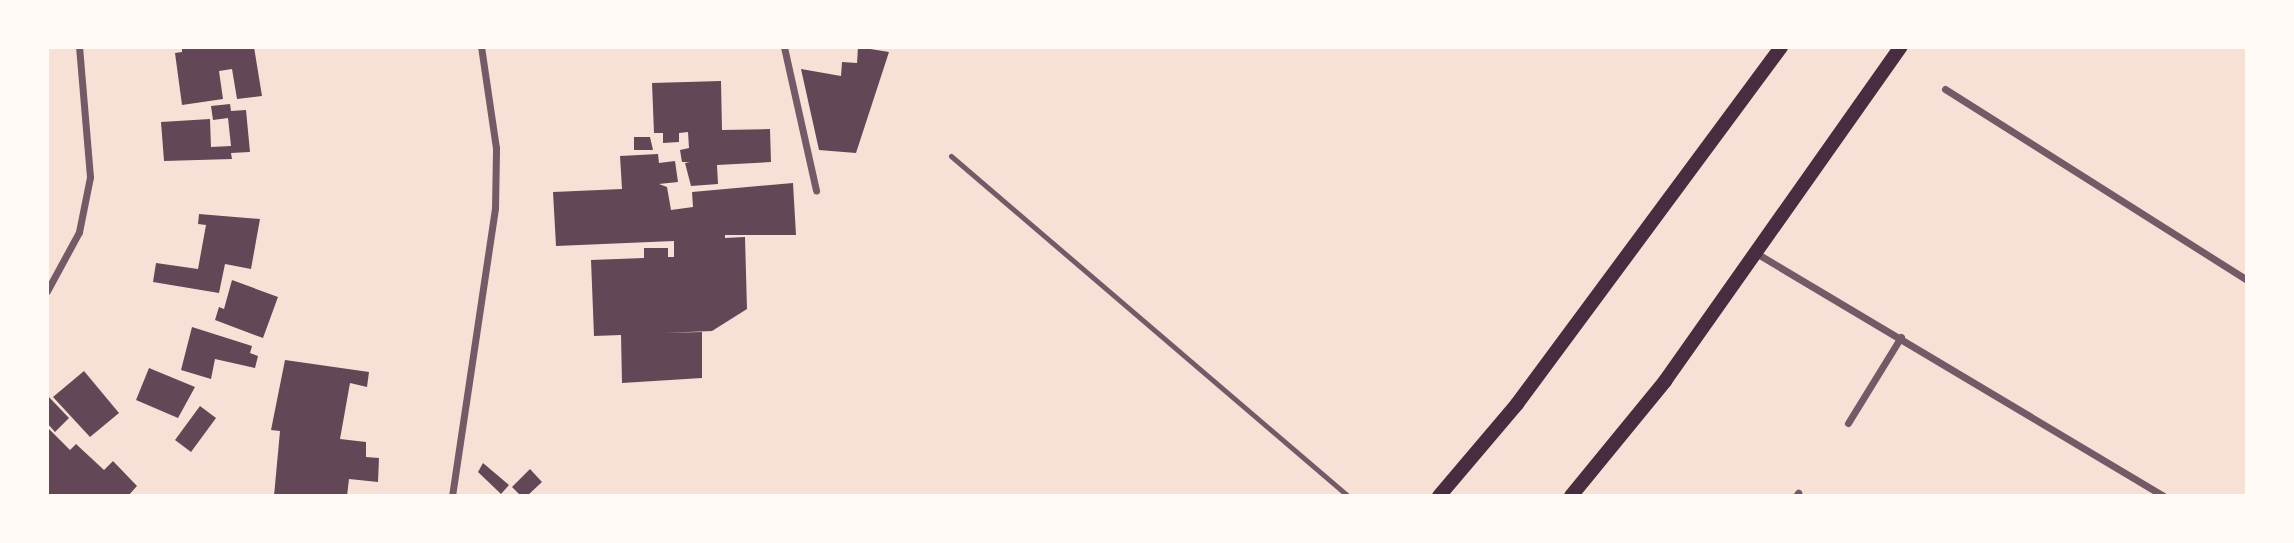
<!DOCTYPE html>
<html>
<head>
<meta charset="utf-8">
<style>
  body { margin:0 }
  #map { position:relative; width:2294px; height:543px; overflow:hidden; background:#f7e1d7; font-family:"IBM Plex Sans",sans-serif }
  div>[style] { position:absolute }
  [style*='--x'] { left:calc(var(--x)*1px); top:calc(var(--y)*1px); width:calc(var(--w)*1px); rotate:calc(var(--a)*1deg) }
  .building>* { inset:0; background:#644757 }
  .service>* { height:5px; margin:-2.5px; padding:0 2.5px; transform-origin:2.5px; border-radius:2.5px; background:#755966 }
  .minor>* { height:7px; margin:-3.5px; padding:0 3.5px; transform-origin:3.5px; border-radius:3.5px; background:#755966 }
  .secondary>* { height:14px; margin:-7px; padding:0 7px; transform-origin:7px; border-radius:7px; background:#4a2c40 }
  span { translate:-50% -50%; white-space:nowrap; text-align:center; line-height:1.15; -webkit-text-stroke:5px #fffaf5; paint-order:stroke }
  .frame { position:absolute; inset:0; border:49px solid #fffaf5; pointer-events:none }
</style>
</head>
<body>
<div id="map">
  <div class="building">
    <i style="clip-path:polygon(182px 47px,254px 47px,262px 96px,237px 99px,232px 69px,219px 71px,223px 99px,182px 105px,175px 53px,182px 52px)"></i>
    <i style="clip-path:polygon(858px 47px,889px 52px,856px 153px,819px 150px,801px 69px,841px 76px,842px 62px,857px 63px)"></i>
    <i style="clip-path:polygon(721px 81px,722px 130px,770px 129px,771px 162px,717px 165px,718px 184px,691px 186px,685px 163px,690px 162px,682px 162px,680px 150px,689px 148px,688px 132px,679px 133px,679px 142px,663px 143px,663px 133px,654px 133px,652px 83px)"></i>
    <i style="clip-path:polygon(230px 104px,231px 111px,246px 110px,250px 152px,231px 153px,232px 159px,164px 161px,161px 122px,210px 119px,211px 147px,231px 146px,228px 118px,213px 120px,211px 106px)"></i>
    <i style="clip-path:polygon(634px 137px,650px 137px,653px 150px,634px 150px)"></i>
    <i style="clip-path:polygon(658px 154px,659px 163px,675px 161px,678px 182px,659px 184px,667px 187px,671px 210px,693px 207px,692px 192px,793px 183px,796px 235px,725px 235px,725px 238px,745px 237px,747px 309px,712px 331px,664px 333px,702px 332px,702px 378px,622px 383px,621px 335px,594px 336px,591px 260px,644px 258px,644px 248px,668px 248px,668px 257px,674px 257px,674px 241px,556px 246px,553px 192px,622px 189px,620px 156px)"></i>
    <i style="clip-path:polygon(199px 214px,260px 219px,251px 269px,225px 264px,219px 293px,153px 282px,156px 263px,198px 269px,206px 225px,198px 224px)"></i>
    <i style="clip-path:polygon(232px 280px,278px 297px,263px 338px,215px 320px,219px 307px,224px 309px)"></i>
    <i style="clip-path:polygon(192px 327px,252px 346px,250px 353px,258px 356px,255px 368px,215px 359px,211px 379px,181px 370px)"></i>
    <i style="clip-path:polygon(285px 360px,369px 372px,367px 387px,350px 383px,340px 439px,366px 442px,366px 457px,379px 458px,378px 482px,349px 479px,347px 496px,274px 496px,280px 431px,271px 430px)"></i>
    <i style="clip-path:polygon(149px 368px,195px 387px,178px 418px,136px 400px)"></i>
    <i style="clip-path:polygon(84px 371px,119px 413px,90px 437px,53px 397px)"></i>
    <i style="clip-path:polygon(47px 395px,69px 418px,55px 432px,47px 423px)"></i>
    <i style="clip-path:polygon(200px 406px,216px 418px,191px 452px,175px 440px)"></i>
    <i style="clip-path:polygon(47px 427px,70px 450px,76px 444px,104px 470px,113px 461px,137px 486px,128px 496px,47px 496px)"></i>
    <i style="clip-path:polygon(483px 463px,509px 485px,501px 494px,478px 472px)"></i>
    <i style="clip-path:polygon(530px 469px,542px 482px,527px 496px,521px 496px,512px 487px)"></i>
  </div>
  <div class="service">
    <i style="--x:951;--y:156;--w:523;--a:40.58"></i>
  </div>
  <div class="minor">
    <i style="--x:784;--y:47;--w:147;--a:77.4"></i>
    <i style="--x:1945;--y:89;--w:357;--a:32.3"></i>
    <i style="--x:1756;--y:253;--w:474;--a:30.8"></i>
    <i style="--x:47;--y:291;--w:67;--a:-61.5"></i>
    <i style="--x:79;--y:232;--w:56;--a:-78.7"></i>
    <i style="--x:90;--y:177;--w:130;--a:-94.8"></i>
    <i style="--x:1848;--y:423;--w:101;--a:-58.4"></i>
    <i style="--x:452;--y:496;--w:291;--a:-81.5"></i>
    <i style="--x:495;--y:208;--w:60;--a:-89"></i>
    <i style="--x:496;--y:148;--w:102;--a:-98.4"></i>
    <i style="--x:1796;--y:496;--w:4;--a:-56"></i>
  </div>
  <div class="secondary">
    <i style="--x:1439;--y:496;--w:121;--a:-49.7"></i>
    <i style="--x:1517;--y:404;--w:444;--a:-53.5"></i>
    <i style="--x:1571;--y:496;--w:149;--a:-50.7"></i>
    <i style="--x:1665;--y:381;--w:409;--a:-54.8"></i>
  </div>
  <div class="frame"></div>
</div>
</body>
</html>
